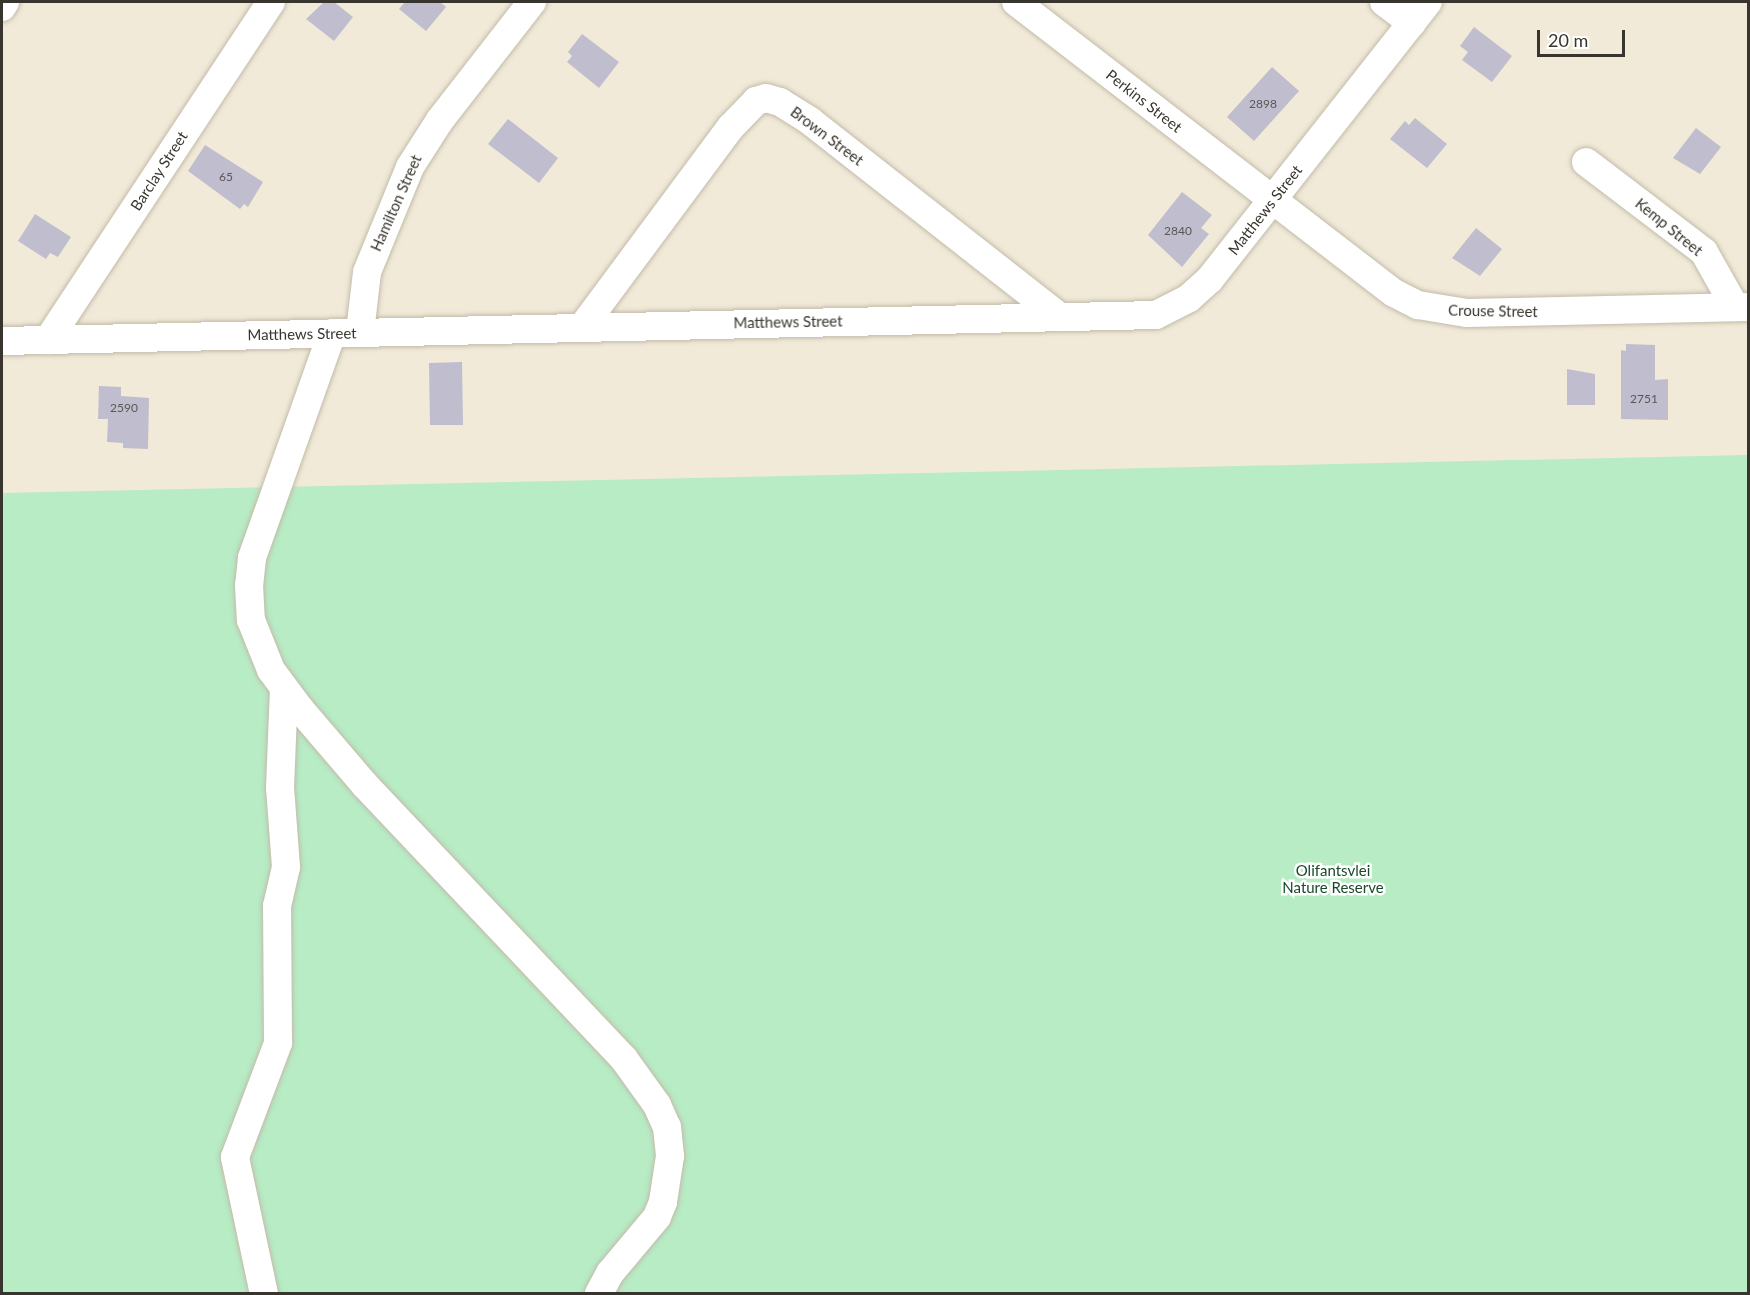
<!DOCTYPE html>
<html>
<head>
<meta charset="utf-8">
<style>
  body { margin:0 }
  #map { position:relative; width:1750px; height:1295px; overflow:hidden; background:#f1ead8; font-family:Lato,sans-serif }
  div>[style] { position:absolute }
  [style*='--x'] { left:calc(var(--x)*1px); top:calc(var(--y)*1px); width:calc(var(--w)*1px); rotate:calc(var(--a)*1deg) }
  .green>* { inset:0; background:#b7ecc5 }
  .building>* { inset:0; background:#c0bdcf }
  .roads { filter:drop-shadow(0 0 2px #c2bba9) drop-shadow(0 0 2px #c2bba9) }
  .minor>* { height:28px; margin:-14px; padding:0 14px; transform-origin:14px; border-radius:14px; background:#fff }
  span { translate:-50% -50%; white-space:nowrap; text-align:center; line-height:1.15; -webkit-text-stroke:5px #fff; paint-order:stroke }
  .number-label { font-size:12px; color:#5a5756 }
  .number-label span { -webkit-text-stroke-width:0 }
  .street-label { font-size:15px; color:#38352e }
  .park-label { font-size:15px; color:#19492a }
  .frame { position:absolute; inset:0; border:3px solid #38352e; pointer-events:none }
  .scale { position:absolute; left:1537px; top:30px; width:88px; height:27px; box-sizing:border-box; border:3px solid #38352e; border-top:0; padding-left:8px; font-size:18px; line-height:21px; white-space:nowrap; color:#38352e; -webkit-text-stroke:4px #fff; paint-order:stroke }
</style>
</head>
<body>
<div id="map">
  <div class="green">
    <i style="clip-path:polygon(1748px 455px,1748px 1293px,2px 1293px,2px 493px)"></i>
  </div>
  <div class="building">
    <i style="clip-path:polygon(324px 2px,334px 2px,353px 17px,334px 41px,306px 19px)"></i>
    <i style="clip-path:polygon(405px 2px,440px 2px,446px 7px,426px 31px,399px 9px)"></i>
    <i style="clip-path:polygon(1474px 27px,1512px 56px,1492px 82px,1462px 60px,1468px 52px,1460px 46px)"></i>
    <i style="clip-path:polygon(582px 34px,619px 62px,599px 88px,567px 62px,572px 56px,568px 52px)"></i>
    <i style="clip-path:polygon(1272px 67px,1299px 91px,1254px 141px,1227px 117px)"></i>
    <i style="clip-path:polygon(1415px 118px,1447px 144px,1427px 168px,1390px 139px,1405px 121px,1409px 125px)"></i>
    <i style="clip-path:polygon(508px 119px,558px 158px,539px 183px,488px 144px)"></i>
    <i style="clip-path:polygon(1696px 128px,1721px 147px,1700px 174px,1673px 158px)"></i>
    <i style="clip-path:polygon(205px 145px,263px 182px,248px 207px,244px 204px,240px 209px,188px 171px)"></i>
    <i style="clip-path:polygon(1182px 192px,1212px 215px,1201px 228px,1209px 234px,1182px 267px,1148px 235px)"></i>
    <i style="clip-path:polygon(35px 214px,71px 237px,58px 257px,50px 253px,46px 259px,18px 241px)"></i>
    <i style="clip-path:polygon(1476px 228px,1502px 249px,1480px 276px,1452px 258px)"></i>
    <i style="clip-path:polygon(1626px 344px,1655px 345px,1655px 380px,1668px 379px,1668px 420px,1621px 419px,1621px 350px,1626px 351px)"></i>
    <i style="clip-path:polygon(462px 362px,463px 425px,430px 425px,429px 363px)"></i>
    <i style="clip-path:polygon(1567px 369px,1595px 374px,1595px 405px,1567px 405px)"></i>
    <i style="clip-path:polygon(99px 386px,121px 387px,121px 396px,149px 398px,148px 449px,123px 448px,123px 443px,107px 442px,108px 419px,98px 419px)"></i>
  </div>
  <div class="roads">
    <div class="minor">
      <i style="--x:1016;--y:2;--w:477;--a:37.6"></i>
      <i style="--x:1394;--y:293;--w:27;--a:27"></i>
      <i style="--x:1418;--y:305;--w:50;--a:9.3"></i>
      <i style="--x:1467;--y:313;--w:281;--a:-1.2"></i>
      <i style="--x:1384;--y:2;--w:35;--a:37"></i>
      <i style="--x:2;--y:7;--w:6;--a:-59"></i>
      <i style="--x:1586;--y:162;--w:148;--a:37.3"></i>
      <i style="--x:1704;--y:252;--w:63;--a:60.6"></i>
      <i style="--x:583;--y:326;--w:248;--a:-53.4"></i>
      <i style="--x:731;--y:127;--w:36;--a:-46"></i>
      <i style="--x:756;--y:101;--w:10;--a:-17"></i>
      <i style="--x:766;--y:98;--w:15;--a:16"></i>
      <i style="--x:780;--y:102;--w:36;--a:32"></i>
      <i style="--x:810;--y:121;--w:318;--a:38.1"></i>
      <i style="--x:360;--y:332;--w:60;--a:-83.3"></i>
      <i style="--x:367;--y:272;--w:113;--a:-67.7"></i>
      <i style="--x:410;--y:167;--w:56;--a:-57.4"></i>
      <i style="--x:440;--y:120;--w:150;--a:-52.1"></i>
      <i style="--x:332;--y:333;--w:239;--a:109.6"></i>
      <i style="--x:252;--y:558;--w:27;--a:96"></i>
      <i style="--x:249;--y:585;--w:35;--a:87"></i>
      <i style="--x:251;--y:620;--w:54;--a:68.2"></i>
      <i style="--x:271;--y:670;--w:49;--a:53.4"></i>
      <i style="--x:300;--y:709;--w:100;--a:49.5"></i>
      <i style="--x:365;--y:785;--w:377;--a:46.6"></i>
      <i style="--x:624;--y:1059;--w:57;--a:54.3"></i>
      <i style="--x:657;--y:1105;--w:24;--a:66"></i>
      <i style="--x:667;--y:1127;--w:29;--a:84"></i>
      <i style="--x:670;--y:1156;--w:47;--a:98.7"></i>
      <i style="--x:663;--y:1202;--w:16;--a:112"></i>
      <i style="--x:657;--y:1217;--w:73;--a:130"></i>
      <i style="--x:610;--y:1273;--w:24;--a:118"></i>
      <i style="--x:48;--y:340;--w:405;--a:-56.6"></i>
      <i style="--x:2;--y:341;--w:1154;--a:-1.29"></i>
      <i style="--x:1156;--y:315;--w:37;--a:-27"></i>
      <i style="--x:1189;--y:298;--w:28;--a:-42"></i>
      <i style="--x:1210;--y:279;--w:352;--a:-51.8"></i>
      <i style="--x:264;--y:1294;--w:140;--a:-102"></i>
      <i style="--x:235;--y:1157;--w:122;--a:-69.3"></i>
      <i style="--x:278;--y:1043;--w:137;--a:-90.4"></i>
      <i style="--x:277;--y:906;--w:40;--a:-77"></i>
      <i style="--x:286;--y:867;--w:79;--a:-94.3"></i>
      <i style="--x:280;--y:788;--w:100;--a:-87.7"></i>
    </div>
  </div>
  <div class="number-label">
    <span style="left:1263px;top:104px">2898</span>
    <span style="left:226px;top:177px">65</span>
    <span style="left:1178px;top:231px">2840</span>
    <span style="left:1644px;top:399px">2751</span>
    <span style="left:124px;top:408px">2590</span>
  </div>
  <div class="street-label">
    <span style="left:1144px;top:101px;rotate:38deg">Perkins Street</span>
    <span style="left:827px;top:136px;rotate:37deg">Brown Street</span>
    <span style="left:159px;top:171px;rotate:-57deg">Barclay Street</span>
    <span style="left:396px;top:203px;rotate:-66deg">Hamilton Street</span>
    <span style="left:1265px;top:210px;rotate:-52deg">Matthews Street</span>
    <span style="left:1669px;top:227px;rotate:39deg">Kemp Street</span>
    <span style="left:1493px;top:311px;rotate:1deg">Crouse Street</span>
    <span style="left:788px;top:322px;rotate:-1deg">Matthews Street</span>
    <span style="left:302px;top:334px;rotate:-1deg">Matthews Street</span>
  </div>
  <div class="park-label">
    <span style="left:1333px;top:879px">Olifantsvlei<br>Nature Reserve</span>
  </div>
  <div class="frame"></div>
  <div class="scale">20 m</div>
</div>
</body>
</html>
